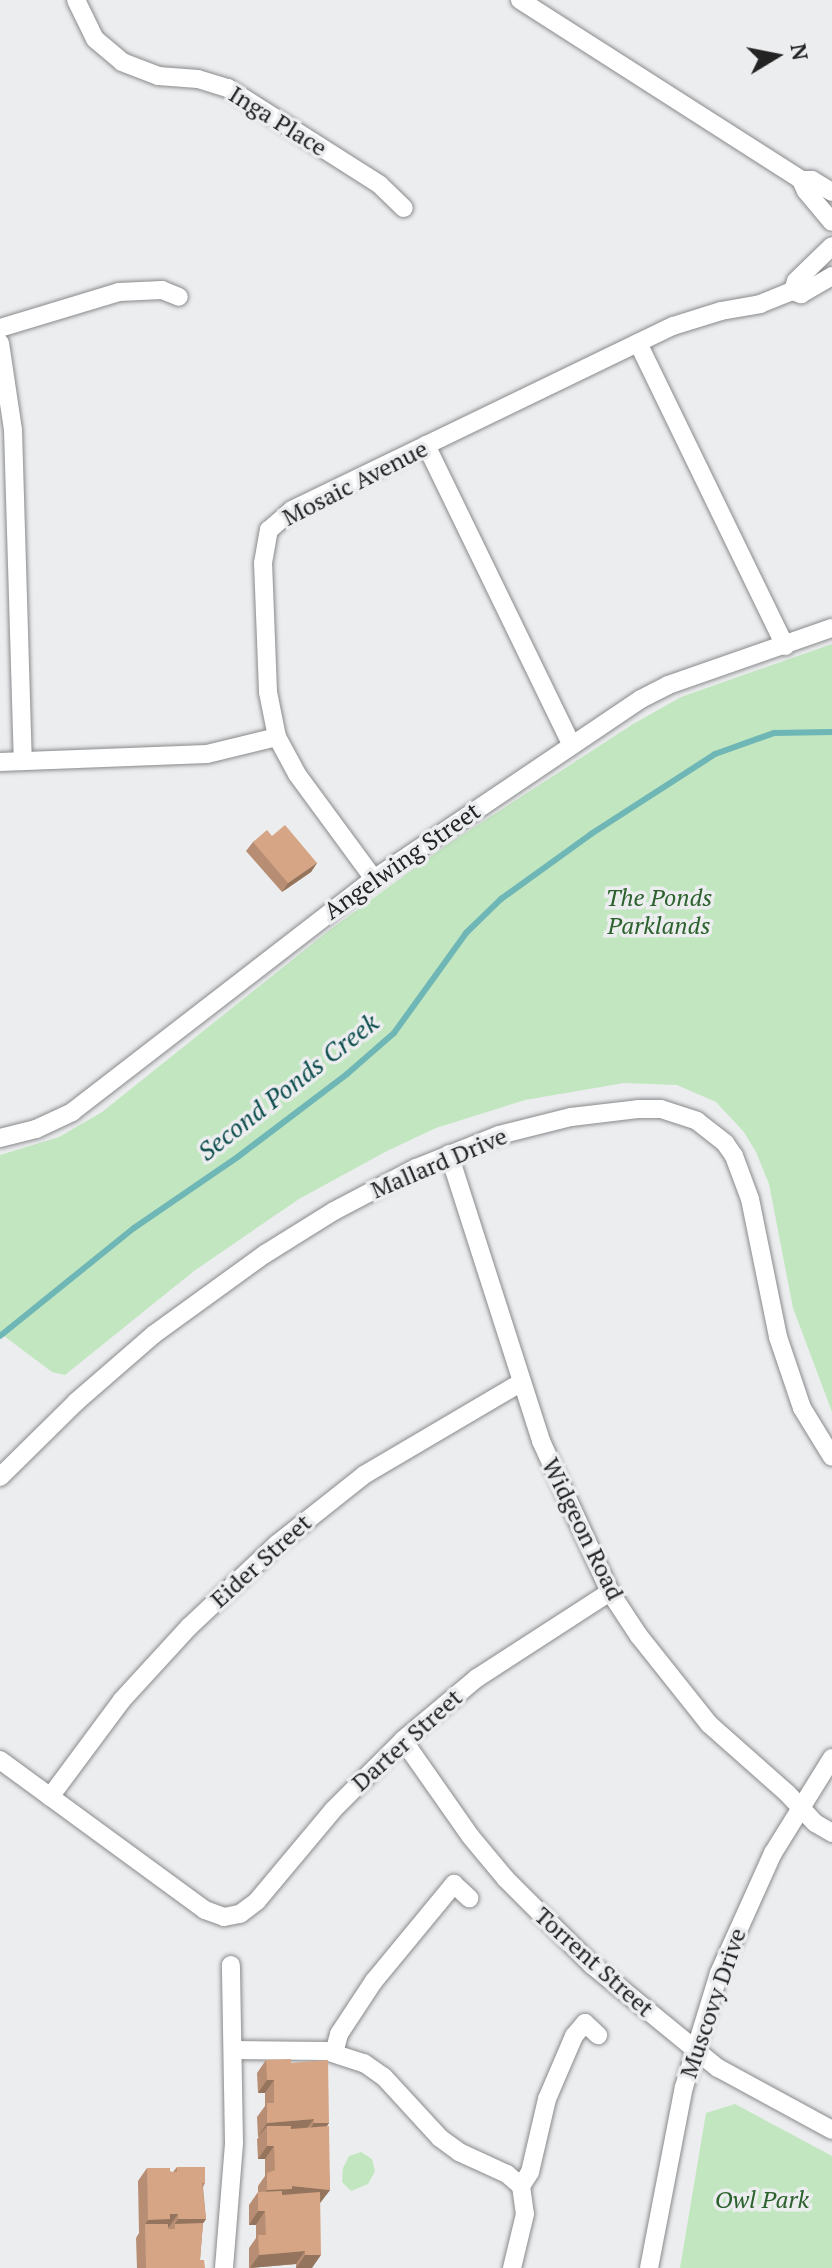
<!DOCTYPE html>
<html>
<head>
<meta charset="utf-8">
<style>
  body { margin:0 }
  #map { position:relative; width:832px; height:2268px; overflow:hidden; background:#ecedef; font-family:"PT Serif",serif }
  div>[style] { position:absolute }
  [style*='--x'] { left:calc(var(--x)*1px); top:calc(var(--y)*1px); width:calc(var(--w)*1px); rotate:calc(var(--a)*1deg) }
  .green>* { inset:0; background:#c2e6c0 }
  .stream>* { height:6px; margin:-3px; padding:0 3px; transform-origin:3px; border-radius:3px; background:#6fb6b6 }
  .roads { filter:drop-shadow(0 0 2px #898a8c) drop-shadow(0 0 2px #898a8c) }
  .minor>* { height:18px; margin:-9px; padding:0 9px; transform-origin:9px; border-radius:9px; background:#fff }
  .wall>* { inset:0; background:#b78e73 }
  .shaded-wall>* { inset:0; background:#95745e }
  .building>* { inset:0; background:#d5a586 }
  span { translate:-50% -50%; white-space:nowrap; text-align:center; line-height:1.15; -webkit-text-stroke:7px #ecedef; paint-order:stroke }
  .street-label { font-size:24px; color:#232324 }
  .park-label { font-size:24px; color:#2c622d; font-style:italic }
  .water-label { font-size:26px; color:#0d4d4e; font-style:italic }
  .north { position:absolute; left:736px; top:16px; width:80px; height:80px; -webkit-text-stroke:6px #ecedef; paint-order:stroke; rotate:80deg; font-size:22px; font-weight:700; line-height:32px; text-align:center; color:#232324 }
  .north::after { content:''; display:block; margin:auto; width:28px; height:36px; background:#232324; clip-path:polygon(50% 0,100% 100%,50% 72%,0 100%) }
</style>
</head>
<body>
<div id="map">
  <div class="green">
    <i style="clip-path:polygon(832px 644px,832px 1412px,793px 1308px,769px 1184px,756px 1152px,744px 1132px,716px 1102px,677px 1085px,624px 1083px,525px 1100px,436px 1128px,387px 1151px,299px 1199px,194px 1271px,65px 1375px,52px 1372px,0 1333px,0 1155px,59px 1137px,102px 1112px,332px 928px,447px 845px,633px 724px,681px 697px)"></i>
    <i style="clip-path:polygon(735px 2104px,832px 2156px,832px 2268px,680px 2268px,706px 2113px)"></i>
    <i style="clip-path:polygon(361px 2152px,372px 2159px,375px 2171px,368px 2184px,351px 2191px,342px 2182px,343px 2168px,349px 2156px)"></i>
  </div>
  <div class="stream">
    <i style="--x:0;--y:1336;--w:172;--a:-38.9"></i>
    <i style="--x:134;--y:1228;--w:127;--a:-34.4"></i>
    <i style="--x:239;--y:1156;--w:136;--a:-37.2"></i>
    <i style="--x:347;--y:1074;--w:62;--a:-41.1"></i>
    <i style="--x:394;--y:1033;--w:123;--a:-54.2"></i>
    <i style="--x:466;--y:933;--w:49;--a:-44.2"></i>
    <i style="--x:501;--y:899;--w:111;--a:-35.8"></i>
    <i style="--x:591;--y:834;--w:148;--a:-32.8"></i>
    <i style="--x:715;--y:754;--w:63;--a:-19.6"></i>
    <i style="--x:774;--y:733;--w:58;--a:-1"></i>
  </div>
  <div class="roads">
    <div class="minor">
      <i style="--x:76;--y:0;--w:43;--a:64"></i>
      <i style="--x:95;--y:39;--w:35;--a:40"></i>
      <i style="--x:122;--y:62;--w:39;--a:21"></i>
      <i style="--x:158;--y:76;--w:40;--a:4.3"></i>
      <i style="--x:198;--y:79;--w:31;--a:17"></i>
      <i style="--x:228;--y:88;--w:180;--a:32.5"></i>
      <i style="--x:380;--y:185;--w:33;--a:44"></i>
      <i style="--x:520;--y:0;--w:334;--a:32.6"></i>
      <i style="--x:801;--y:180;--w:11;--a:0"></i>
      <i style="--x:812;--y:180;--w:23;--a:31"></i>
      <i style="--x:801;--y:180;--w:12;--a:66"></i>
      <i style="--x:806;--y:191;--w:40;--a:50"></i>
      <i style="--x:793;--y:291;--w:10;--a:-73"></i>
      <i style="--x:796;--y:281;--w:50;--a:-44.2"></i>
      <i style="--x:0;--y:328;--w:124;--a:-16.8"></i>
      <i style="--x:119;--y:292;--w:43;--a:-2.7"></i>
      <i style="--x:162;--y:290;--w:18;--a:22"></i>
      <i style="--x:0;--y:343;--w:88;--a:81.5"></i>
      <i style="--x:13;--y:430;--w:331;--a:88.3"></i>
      <i style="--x:638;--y:343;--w:337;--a:64.1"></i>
      <i style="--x:426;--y:445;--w:332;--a:64.1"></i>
      <i style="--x:0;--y:762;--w:207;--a:-2.2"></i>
      <i style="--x:207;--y:754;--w:72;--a:-13.7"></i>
      <i style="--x:374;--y:879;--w:130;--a:-126.3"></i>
      <i style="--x:297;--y:774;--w:42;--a:-118.4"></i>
      <i style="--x:277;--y:737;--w:46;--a:-101.3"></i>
      <i style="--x:268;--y:692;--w:129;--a:-92.2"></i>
      <i style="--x:263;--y:563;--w:34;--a:-80"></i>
      <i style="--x:269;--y:530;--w:30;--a:-41"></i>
      <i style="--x:292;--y:510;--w:423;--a:-25.8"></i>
      <i style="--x:673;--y:326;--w:50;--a:-17.4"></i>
      <i style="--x:721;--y:311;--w:40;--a:-10"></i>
      <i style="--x:760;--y:304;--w:35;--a:-22"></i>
      <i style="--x:793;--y:291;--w:9;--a:21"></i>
      <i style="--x:801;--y:294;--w:36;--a:-30"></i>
      <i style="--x:0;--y:1138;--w:37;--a:-14"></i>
      <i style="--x:36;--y:1129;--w:40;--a:-25"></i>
      <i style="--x:72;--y:1112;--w:381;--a:-37.7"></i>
      <i style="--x:374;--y:879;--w:322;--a:-34"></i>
      <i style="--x:641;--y:699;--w:30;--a:-27"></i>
      <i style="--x:668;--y:685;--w:174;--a:-19.2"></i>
      <i style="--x:449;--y:1154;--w:301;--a:72.2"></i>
      <i style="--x:541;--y:1441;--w:166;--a:65.4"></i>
      <i style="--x:610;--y:1592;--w:53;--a:56.6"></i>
      <i style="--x:639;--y:1636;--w:112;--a:51.5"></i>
      <i style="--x:709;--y:1724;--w:104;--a:41.5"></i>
      <i style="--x:787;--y:1793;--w:41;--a:47"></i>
      <i style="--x:815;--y:1823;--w:20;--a:30"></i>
      <i style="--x:0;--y:1477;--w:107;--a:-44.6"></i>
      <i style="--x:76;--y:1402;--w:102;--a:-41"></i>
      <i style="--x:153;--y:1335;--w:138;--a:-35.9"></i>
      <i style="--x:265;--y:1254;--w:81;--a:-31.9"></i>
      <i style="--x:334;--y:1211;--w:93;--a:-27.7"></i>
      <i style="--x:416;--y:1168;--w:89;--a:-21.7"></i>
      <i style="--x:499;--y:1135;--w:74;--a:-14"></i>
      <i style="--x:571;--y:1117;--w:67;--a:-6.8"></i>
      <i style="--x:638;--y:1109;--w:23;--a:0"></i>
      <i style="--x:661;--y:1109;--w:38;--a:18"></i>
      <i style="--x:697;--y:1121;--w:36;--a:38"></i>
      <i style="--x:725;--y:1143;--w:16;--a:55"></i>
      <i style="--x:734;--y:1156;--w:46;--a:69.6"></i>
      <i style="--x:750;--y:1199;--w:141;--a:78.5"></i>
      <i style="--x:778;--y:1337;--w:75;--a:71.3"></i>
      <i style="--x:802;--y:1408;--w:57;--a:58.5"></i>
      <i style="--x:403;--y:1740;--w:118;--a:55"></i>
      <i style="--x:471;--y:1837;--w:55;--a:50.2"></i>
      <i style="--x:506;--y:1879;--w:122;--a:45"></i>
      <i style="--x:592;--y:1965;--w:163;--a:39.3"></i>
      <i style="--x:718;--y:2068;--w:130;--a:28.5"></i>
      <i style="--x:0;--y:1760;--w:254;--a:36.2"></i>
      <i style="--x:205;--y:1910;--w:20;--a:20"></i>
      <i style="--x:224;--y:1917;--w:16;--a:-11"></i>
      <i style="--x:240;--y:1914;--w:21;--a:-37"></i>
      <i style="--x:257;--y:1901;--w:119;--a:-50.1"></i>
      <i style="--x:333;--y:1810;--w:99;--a:-45"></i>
      <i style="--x:403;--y:1740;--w:97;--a:-40"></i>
      <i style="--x:477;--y:1678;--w:158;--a:-32.9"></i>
      <i style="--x:50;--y:1797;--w:121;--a:-53.4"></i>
      <i style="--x:122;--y:1700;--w:99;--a:-47.5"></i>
      <i style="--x:189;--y:1627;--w:121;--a:-43.3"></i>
      <i style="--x:277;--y:1544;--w:111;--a:-38.4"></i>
      <i style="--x:364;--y:1475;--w:183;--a:-30.5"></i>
      <i style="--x:233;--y:2050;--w:93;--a:0.6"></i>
      <i style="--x:326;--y:2051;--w:40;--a:18"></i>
      <i style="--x:364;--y:2063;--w:24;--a:35"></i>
      <i style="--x:384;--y:2077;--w:83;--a:47.4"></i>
      <i style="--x:440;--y:2138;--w:24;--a:36"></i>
      <i style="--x:459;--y:2152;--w:53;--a:24.6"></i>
      <i style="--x:507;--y:2174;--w:18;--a:41"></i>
      <i style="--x:521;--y:2186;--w:28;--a:82"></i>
      <i style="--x:525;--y:2214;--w:56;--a:103.5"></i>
      <i style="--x:334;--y:2053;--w:20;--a:-75"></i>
      <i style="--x:339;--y:2034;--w:64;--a:-56.6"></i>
      <i style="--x:374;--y:1981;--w:126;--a:-50.5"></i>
      <i style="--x:454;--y:1884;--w:21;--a:43"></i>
      <i style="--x:521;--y:2186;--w:17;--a:-57"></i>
      <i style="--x:530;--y:2172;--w:75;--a:-76.9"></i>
      <i style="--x:547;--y:2099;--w:69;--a:-66.8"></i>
      <i style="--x:574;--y:2036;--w:17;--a:-50"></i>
      <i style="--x:585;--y:2023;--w:18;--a:43"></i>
      <i style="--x:224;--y:2268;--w:125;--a:-85.4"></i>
      <i style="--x:234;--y:2143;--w:178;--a:-91"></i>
      <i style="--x:649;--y:2268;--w:184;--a:-79.1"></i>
      <i style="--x:684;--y:2087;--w:119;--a:-72.9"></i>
      <i style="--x:719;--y:1973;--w:132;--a:-65.8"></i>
      <i style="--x:773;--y:1853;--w:112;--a:-58.2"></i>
    </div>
  </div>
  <div class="wall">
    <i style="clip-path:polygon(272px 836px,317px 863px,311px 872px,282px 892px,246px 851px,253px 842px)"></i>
    <i style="clip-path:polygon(266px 2060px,291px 2063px,329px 2123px,327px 2126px,330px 2190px,320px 2203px,312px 2268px,296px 2268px,296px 2264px,249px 2268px,249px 2248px,256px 2238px,256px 2225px,249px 2225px,249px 2205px,258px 2192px,258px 2186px,265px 2176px,265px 2159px,258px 2159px,257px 2139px,259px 2137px,258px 2137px,257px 2117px,265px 2106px,265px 2093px,258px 2093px,257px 2073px)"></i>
    <i style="clip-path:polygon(177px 2167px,205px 2183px,203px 2187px,206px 2219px,203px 2223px,200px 2260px,205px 2268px,137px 2268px,136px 2238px,139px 2233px,138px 2181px,147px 2168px,173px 2172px)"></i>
  </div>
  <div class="shaded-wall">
    <i style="clip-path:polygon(317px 863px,311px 872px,282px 892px,288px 883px)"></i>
    <i style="clip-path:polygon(267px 2080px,274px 2080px,265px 2093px,258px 2093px)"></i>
    <i style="clip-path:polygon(314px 2119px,304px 2132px,267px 2126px,258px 2137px,267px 2123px)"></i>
    <i style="clip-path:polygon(314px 2123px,329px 2123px,320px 2136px,304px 2137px)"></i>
    <i style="clip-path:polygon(267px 2146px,274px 2146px,265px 2159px,258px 2159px)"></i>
    <i style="clip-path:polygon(292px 2186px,330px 2190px,320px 2203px,258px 2203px,267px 2190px)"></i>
    <i style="clip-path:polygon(258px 2211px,265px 2211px,256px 2225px,249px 2225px)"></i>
    <i style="clip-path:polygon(170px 2214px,178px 2214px,169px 2227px,145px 2224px,139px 2233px,148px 2220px)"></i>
    <i style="clip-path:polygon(178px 2219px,206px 2219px,197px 2232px,175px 2229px,175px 2224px)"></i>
    <i style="clip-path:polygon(305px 2251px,296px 2264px,250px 2268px,259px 2255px)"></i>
    <i style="clip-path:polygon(305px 2255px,321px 2255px,312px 2268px,296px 2268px)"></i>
  </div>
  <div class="building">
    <i style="clip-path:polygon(285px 825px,317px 863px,288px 883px,253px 842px,267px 830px,272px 836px)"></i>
    <i style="clip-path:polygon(291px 2059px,291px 2063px,328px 2060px,329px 2123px,314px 2123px,314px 2119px,267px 2123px,267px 2103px,274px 2103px,274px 2080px,267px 2080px,266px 2060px)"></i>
    <i style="clip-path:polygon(267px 2126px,291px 2126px,291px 2129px,329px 2126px,330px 2190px,292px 2186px,292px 2189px,267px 2190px,267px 2173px,275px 2170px,274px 2146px,267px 2146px)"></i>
    <i style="clip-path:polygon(177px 2167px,205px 2167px,205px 2183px,202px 2183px,206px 2219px,178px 2219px,178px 2214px,170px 2214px,170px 2219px,148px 2220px,147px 2168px,170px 2168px,170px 2172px,177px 2172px)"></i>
    <i style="clip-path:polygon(282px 2191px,282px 2195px,320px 2192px,321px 2255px,305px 2255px,305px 2251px,259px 2255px,258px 2235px,266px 2235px,265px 2211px,258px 2211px,258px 2192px)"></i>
    <i style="clip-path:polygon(203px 2223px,200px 2260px,204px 2260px,205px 2268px,146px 2268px,145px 2224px,168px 2224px,168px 2229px,175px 2229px,175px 2224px)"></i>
  </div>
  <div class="street-label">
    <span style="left:278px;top:121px;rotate:32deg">Inga Place</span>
    <span style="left:355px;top:483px;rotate:-27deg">Mosaic Avenue</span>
    <span style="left:402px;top:861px;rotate:-35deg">Angelwing Street</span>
    <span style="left:439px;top:1163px;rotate:-23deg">Mallard Drive</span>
    <span style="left:583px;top:1529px;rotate:64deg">Widgeon Road</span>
    <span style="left:261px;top:1561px;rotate:-42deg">Eider Street</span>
    <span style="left:407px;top:1740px;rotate:-42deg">Darter Street</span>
    <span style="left:594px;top:1962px;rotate:42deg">Torrent Street</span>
    <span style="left:713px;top:2003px;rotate:-71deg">Muscovy Drive</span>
  </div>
  <div class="park-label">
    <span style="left:659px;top:912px">The Ponds<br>Parklands</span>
    <span style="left:762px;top:2200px">Owl Park</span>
  </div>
  <div class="water-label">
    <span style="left:288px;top:1087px;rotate:-38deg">Second Ponds Creek</span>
  </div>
  <div class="north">N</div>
</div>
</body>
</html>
